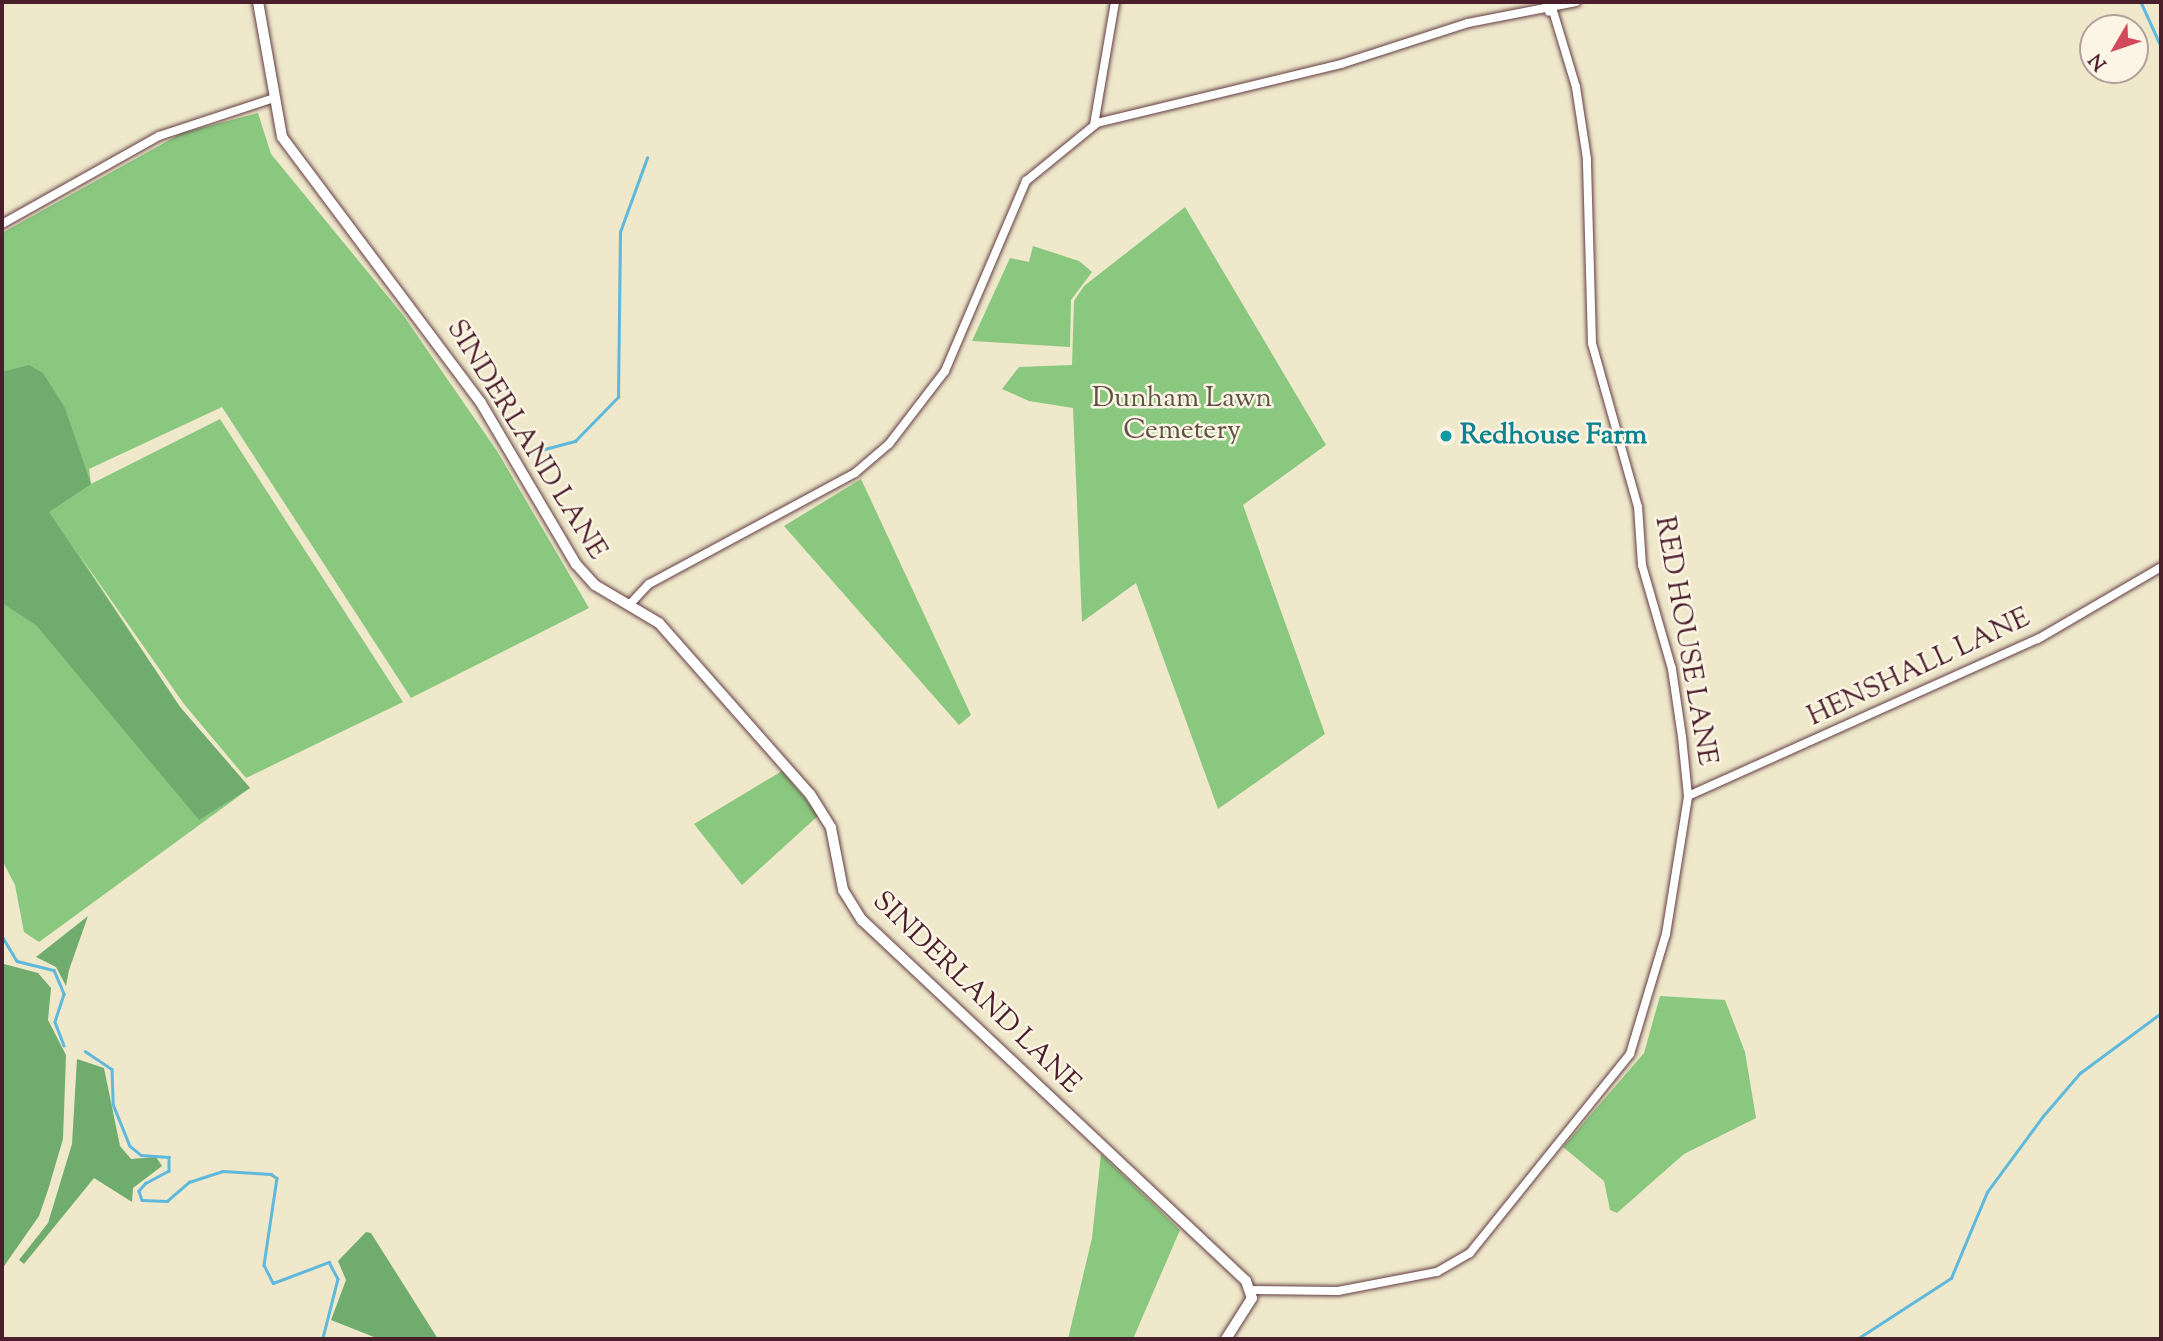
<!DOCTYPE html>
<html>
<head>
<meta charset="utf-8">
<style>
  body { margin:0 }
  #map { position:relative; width:2163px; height:1341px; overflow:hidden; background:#efe8cb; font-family:"Sorts Mill Goudy",serif }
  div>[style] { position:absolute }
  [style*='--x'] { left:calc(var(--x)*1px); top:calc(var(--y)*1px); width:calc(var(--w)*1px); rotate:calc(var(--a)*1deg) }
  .green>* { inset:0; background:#8ac87f }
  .forest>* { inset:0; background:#6fac6e }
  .stream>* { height:2.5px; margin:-1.25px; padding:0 1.25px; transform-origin:1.25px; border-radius:1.25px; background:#5fb9dc }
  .roads { filter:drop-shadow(0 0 2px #633d43) drop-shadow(0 0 2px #633d43) }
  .street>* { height:8px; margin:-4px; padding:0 4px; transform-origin:4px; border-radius:4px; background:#fff }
  .secondary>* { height:10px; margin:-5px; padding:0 5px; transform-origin:5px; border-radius:5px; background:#fff }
  .dots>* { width:19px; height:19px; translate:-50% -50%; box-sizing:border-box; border:4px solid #fcf5e5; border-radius:50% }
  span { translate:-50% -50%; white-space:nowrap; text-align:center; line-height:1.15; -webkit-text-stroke:5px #fcf5e5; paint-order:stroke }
  .park-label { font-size:28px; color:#5d5244 }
  .culture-label { font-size:28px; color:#0d838f; font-weight:700 }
  .left { translate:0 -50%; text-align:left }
  .street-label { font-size:28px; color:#4a1f2b }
  .frame { position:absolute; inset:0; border:4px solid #4a1f2b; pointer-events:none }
  .north { position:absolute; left:2079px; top:14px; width:70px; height:70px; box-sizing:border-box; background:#fcf5e5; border:2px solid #b59f9b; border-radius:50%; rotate:231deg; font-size:19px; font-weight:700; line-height:28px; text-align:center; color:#4a1f2b }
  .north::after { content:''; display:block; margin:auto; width:24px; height:32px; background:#d1495b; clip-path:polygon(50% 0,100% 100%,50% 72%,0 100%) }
</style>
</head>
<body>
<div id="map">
  <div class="green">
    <i style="clip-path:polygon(258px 113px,271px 154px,403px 315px,497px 451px,589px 608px,411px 698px,222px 407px,89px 469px,91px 484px,220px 419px,403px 702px,246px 778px,184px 704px,78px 553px,180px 707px,250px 788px,39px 942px,24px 932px,15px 885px,2px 860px,2px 233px,182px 133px)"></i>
    <i style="clip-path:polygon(1185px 207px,1326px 445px,1243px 505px,1325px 734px,1218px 809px,1136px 583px,1082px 622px,1073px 408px,1029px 401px,1002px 389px,1019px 367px,1072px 365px,1074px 301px,1084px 286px)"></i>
    <i style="clip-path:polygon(1033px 246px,1079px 261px,1092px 272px,1071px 300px,1070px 347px,972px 341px,1010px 258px,1029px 262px)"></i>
    <i style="clip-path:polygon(861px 479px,971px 715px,959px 725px,784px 526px)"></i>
    <i style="clip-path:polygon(782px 771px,819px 815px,742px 885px,694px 824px)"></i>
    <i style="clip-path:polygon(1660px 996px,1725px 1000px,1745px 1052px,1756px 1118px,1684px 1154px,1617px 1213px,1610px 1210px,1604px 1181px,1563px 1147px,1644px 1053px)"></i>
    <i style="clip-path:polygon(1101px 1154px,1180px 1230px,1133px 1339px,1068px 1339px,1092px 1238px)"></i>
  </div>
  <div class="forest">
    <i style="clip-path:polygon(29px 365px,43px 373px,65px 408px,91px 484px,49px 512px,180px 707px,250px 788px,199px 820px,36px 625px,2px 603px,2px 372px)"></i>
    <i style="clip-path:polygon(88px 916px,69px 970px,66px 986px,56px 967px,36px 957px)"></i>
    <i style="clip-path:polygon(4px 964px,38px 973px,51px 988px,48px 1020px,66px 1055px,63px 1139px,48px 1190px,39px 1216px,2px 1269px)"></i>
    <i style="clip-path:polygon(77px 1059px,104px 1068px,120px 1146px,131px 1159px,156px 1157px,162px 1166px,133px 1188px,132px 1202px,94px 1178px,24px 1264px,19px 1260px,48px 1223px,72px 1144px)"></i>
    <i style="clip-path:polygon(366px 1232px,371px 1233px,438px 1339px,379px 1339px,331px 1320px,346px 1280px,338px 1261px)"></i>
  </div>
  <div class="stream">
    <i style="--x:2141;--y:2;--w:48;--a:65.6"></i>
    <i style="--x:526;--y:454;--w:51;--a:-14.9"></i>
    <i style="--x:575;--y:441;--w:62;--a:-45.7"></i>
    <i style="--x:618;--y:397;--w:165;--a:-89.3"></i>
    <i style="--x:620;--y:232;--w:79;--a:-70"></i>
    <i style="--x:2;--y:869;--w:37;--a:90"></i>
    <i style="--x:2;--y:936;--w:29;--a:59"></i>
    <i style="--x:17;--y:961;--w:38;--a:14"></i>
    <i style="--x:54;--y:970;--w:26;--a:67"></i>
    <i style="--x:64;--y:994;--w:29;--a:108"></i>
    <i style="--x:55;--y:1022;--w:25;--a:69"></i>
    <i style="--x:85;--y:1051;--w:32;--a:34"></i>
    <i style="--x:112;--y:1069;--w:35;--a:88"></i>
    <i style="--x:113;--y:1104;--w:45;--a:68"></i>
    <i style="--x:130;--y:1146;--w:14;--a:39"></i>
    <i style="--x:141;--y:1155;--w:28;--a:4"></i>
    <i style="--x:169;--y:1157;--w:14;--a:90"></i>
    <i style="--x:169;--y:1171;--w:26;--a:152"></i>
    <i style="--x:146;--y:1183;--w:11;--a:131"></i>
    <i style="--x:139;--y:1191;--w:9;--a:72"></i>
    <i style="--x:142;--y:1200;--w:25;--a:2"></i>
    <i style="--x:167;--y:1201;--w:29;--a:-41"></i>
    <i style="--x:189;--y:1182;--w:35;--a:-18"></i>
    <i style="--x:222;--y:1171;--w:49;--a:3.5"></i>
    <i style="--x:271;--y:1174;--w:7;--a:34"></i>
    <i style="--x:277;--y:1178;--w:88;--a:98.5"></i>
    <i style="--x:264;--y:1265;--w:20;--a:63"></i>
    <i style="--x:273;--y:1283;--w:60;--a:-20.6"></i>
    <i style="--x:329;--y:1262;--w:19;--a:62"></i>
    <i style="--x:338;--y:1279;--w:61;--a:104.3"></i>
    <i style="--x:323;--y:1338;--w:28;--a:2"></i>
    <i style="--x:1857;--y:1339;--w:112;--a:-33"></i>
    <i style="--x:1951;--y:1278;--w:93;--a:-67.3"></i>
    <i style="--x:1987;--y:1192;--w:94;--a:-53.6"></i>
    <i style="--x:2043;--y:1116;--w:57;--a:-49.3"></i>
    <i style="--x:2080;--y:1073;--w:101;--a:-36.5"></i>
  </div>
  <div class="roads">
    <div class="street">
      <i style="--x:1546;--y:2;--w:10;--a:73"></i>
      <i style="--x:1094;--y:125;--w:125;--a:-80.3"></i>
      <i style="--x:2;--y:224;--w:180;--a:-29.3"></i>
      <i style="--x:159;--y:136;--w:118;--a:-18.3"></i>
      <i style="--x:631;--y:603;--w:26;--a:-47"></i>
      <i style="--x:649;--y:584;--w:234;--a:-28.3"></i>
      <i style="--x:855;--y:473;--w:45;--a:-40.5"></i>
      <i style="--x:889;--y:444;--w:92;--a:-52.5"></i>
      <i style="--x:945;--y:371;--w:207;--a:-66.9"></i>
      <i style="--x:1026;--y:181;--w:92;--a:-39.2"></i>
      <i style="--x:1097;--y:123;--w:251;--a:-13.6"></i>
      <i style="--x:1341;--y:64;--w:133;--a:-17.9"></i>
      <i style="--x:1468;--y:23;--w:110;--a:-11"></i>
      <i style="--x:1688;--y:796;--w:384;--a:-24.2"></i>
      <i style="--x:2038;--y:639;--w:143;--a:-30.3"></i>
      <i style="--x:1252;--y:1290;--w:86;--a:0.7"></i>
      <i style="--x:1338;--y:1291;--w:101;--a:-10.9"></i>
      <i style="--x:1437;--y:1272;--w:38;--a:-30"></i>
      <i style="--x:1470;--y:1253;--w:255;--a:-51.2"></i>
      <i style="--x:1630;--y:1054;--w:125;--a:-73.3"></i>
      <i style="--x:1666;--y:934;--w:140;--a:-80.9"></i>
      <i style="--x:1688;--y:796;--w:59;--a:-95.8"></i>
      <i style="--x:1682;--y:737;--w:69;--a:-98.4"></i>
      <i style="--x:1672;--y:669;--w:108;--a:-106.1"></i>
      <i style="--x:1642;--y:565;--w:58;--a:-93.9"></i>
      <i style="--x:1638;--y:507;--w:170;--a:-105.7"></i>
      <i style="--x:1592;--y:343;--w:184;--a:-91.6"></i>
      <i style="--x:1587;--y:159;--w:73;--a:-98.7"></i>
      <i style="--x:1576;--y:87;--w:79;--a:-106.8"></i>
    </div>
    <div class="secondary">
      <i style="--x:258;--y:2;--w:137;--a:79.9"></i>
      <i style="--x:282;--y:137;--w:332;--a:53.2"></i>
      <i style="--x:481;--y:403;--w:187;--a:59.5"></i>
      <i style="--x:576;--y:564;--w:28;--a:48"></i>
      <i style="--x:595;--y:585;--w:74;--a:30.7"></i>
      <i style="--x:659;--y:623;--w:228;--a:48.6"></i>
      <i style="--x:810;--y:794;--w:40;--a:58"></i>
      <i style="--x:831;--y:828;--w:63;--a:79"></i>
      <i style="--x:843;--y:890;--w:36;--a:58"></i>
      <i style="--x:862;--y:920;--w:527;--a:43.23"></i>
      <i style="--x:1246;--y:1281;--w:18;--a:71"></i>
      <i style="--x:1252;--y:1298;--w:49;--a:122.4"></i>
    </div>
  </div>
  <div class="dots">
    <i style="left:1446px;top:436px;background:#0f9aa8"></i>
  </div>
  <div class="park-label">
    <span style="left:1182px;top:415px">Dunham Lawn<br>Cemetery</span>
  </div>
  <div class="culture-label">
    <span class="left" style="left:1460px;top:436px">Redhouse Farm</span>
  </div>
  <div class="street-label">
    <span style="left:526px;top:440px;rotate:58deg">SINDERLAND LANE</span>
    <span style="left:1685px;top:641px;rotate:80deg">RED HOUSE LANE</span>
    <span style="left:1919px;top:668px;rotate:-25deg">HENSHALL LANE</span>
    <span style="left:976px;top:993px;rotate:44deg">SINDERLAND LANE</span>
  </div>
  <div class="frame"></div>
  <div class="north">N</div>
</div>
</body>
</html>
